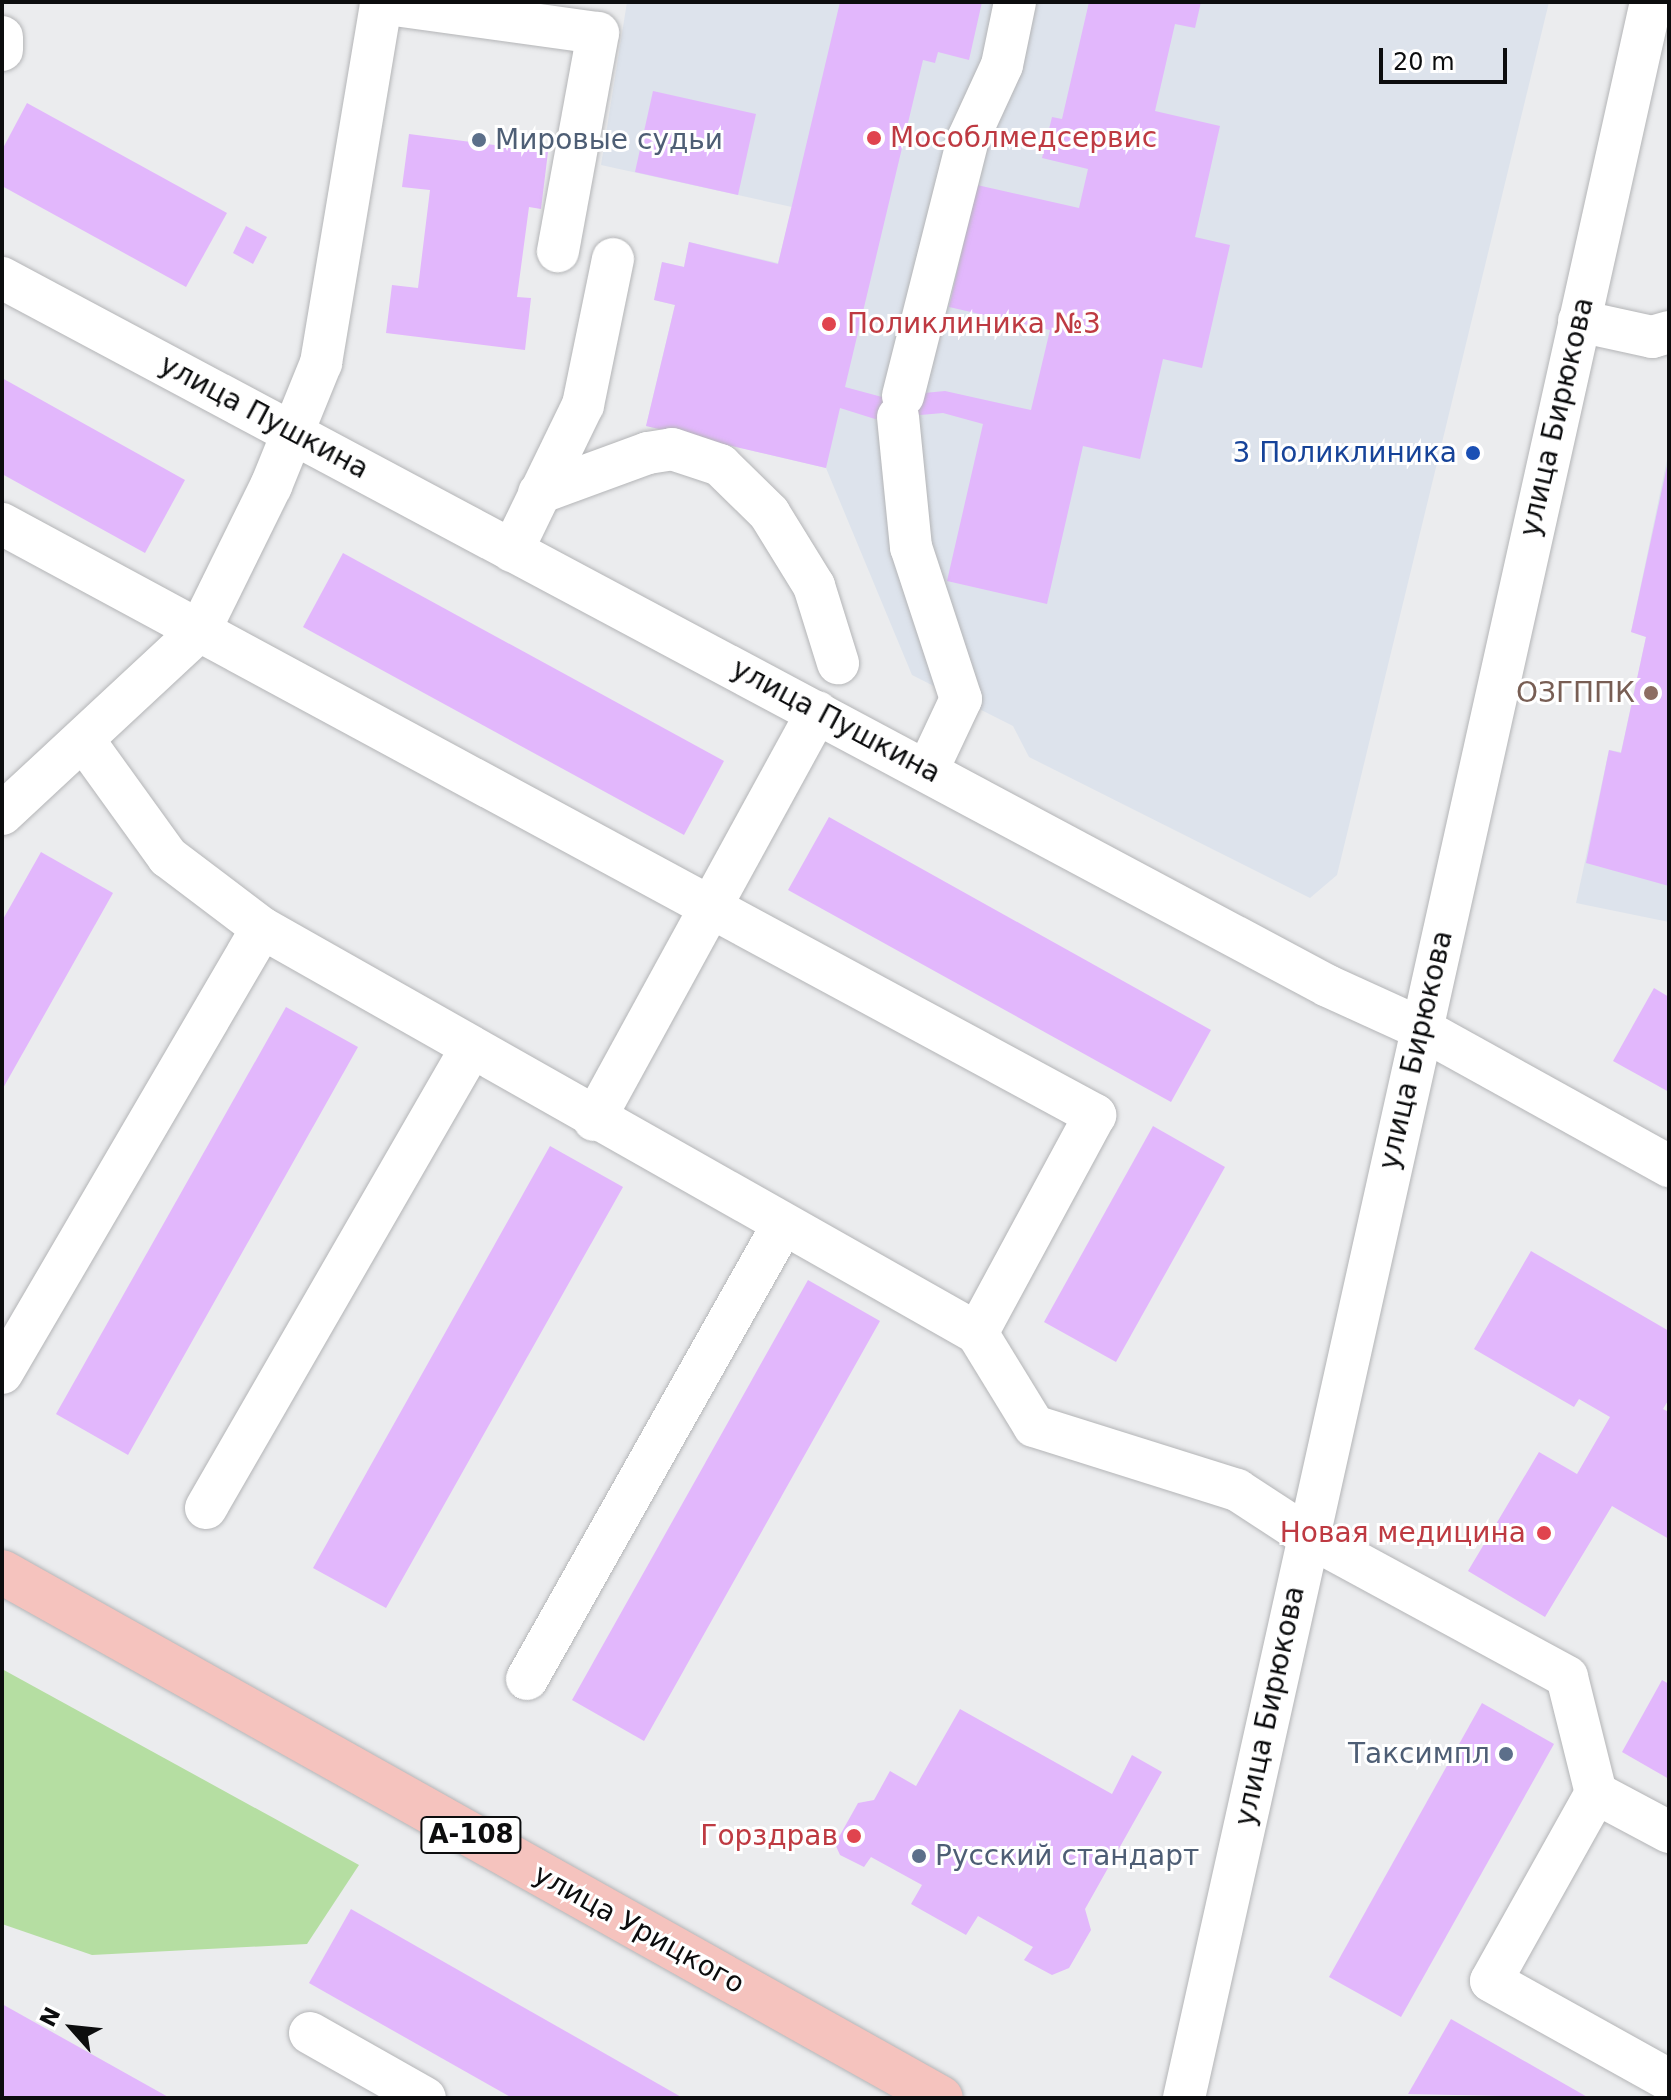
<!DOCTYPE html>
<html>
<head>
<meta charset="utf-8">
<style>
  body { margin:0 }
  #map { position:relative; width:1671px; height:2100px; overflow:hidden; background:#ebecee; font-family:"DejaVu Sans",sans-serif }
  div>[style] { position:absolute }
  [style*='--x'] { left:calc(var(--x)*1px); top:calc(var(--y)*1px); width:calc(var(--w)*1px); rotate:calc(var(--a)*1deg) }
  .built>* { inset:0; background:#dde3ec }
  .green>* { inset:0; background:#b5dea2 }
  .building>* { inset:0; background:#e2b7fc }
  .roads { filter:drop-shadow(0 0 2px #b4b5b7) drop-shadow(0 0 2px #b4b5b7) }
  .minor>* { height:42px; margin:-21px; padding:0 21px; transform-origin:21px; border-radius:21px; background:#fff }
  .highway>* { height:44px; margin:-22px; padding:0 22px; transform-origin:22px; border-radius:22px; background:#f5c3be }
  .dots>* { width:22px; height:22px; translate:-50% -50%; box-sizing:border-box; border:4px solid #fff; border-radius:50% }
  span { translate:-50% -50%; white-space:nowrap; text-align:center; line-height:1.15; -webkit-text-stroke:6px #fff; paint-order:stroke }
  .shield-label span { padding:2px 6px; background:#fff; border:2px solid; border-radius:6px; -webkit-text-stroke-width:0 }
  .shield-label { font-size:26px; color:#0c0d0e; font-weight:700 }
  .health-label { font-size:28px; color:#be3a42 }
  .left { translate:0 -50%; text-align:left }
  .right { translate:-100% -50%; text-align:right }
  .service-label { font-size:28px; color:#4e5e75 }
  .street-label { font-size:28px; color:#0c0d0e }
  .transit-label { font-size:28px; color:#164399 }
  .education-label { font-size:28px; color:#785e54 }
  .frame { position:absolute; inset:0; border:4px solid #0c0d0e; pointer-events:none }
  .north { position:absolute; left:32px; top:1988px; width:80px; height:80px; -webkit-text-stroke:6px #fff; paint-order:stroke; rotate:297deg; font-size:22px; font-weight:700; line-height:32px; text-align:center; color:#0c0d0e }
  .north::after { content:''; display:block; margin:auto; width:28px; height:36px; background:#0c0d0e; clip-path:polygon(50% 0,100% 100%,50% 72%,0 100%) }
  .scale { position:absolute; left:1379px; top:48px; width:128px; height:36px; box-sizing:border-box; border:4px solid #0c0d0e; border-top:0; padding-left:10px; font-size:24px; line-height:28px; white-space:nowrap; color:#0c0d0e; -webkit-text-stroke:6px #fff; paint-order:stroke }
</style>
</head>
<body>
<div id="map">
  <div class="built">
    <i style="clip-path:polygon(627px 2px,1549px 2px,1337px 875px,1310px 898px,1029px 757px,1013px 726px,912px 675px,826px 468px,646px 426px,675px 305px,654px 300px,662px 262px,684px 267px,689px 242px,778px 263px,792px 207px,601px 165px)"></i>
    <i style="clip-path:polygon(1669px 450px,1669px 922px,1576px 903px,1609px 750px,1621px 752px,1646px 637px,1631px 632px)"></i>
  </div>
  <div class="green">
    <i style="clip-path:polygon(2px 1669px,359px 1865px,307px 1944px,92px 1955px,2px 1924px)"></i>
  </div>
  <div class="building">
    <i style="clip-path:polygon(840px 2px,982px 2px,969px 60px,938px 52px,935px 63px,923px 60px,845px 387px,882px 397px,945px 391px,1031px 410px,1050px 330px,949px 307px,977px 185px,1079px 208px,1088px 169px,1042px 158px,1052px 117px,1062px 119px,1089px 2px,1201px 2px,1195px 28px,1175px 24px,1155px 111px,1220px 126px,1195px 237px,1230px 245px,1202px 368px,1163px 359px,1140px 459px,1083px 446px,1047px 604px,947px 581px,983px 424px,943px 413px,875px 419px,840px 408px,826px 468px,646px 426px,675px 305px,654px 300px,662px 262px,684px 267px,689px 242px,778px 264px)"></i>
    <i style="clip-path:polygon(653px 91px,756px 114px,738px 195px,635px 172px)"></i>
    <i style="clip-path:polygon(27px 103px,227px 213px,186px 287px,2px 186px,2px 150px)"></i>
    <i style="clip-path:polygon(409px 134px,548px 152px,541px 209px,529px 207px,517px 297px,531px 298px,525px 350px,386px 333px,392px 285px,418px 288px,430px 190px,402px 187px)"></i>
    <i style="clip-path:polygon(246px 226px,267px 237px,253px 264px,233px 253px)"></i>
    <i style="clip-path:polygon(2px 378px,185px 480px,145px 553px,2px 474px)"></i>
    <i style="clip-path:polygon(1669px 457px,1669px 886px,1586px 863px,1609px 750px,1621px 753px,1646px 637px,1631px 632px)"></i>
    <i style="clip-path:polygon(343px 553px,724px 761px,684px 835px,303px 627px)"></i>
    <i style="clip-path:polygon(829px 817px,1211px 1030px,1171px 1102px,788px 890px)"></i>
    <i style="clip-path:polygon(41px 852px,113px 893px,2px 1090px,2px 921px)"></i>
    <i style="clip-path:polygon(1654px 988px,1669px 997px,1669px 1092px,1613px 1061px)"></i>
    <i style="clip-path:polygon(286px 1007px,358px 1047px,128px 1455px,56px 1414px)"></i>
    <i style="clip-path:polygon(1153px 1126px,1225px 1167px,1116px 1362px,1044px 1322px)"></i>
    <i style="clip-path:polygon(550px 1146px,623px 1187px,386px 1608px,313px 1568px)"></i>
    <i style="clip-path:polygon(1531px 1251px,1669px 1331px,1669px 1399px,1663px 1409px,1669px 1412px,1669px 1539px,1612px 1506px,1545px 1617px,1468px 1571px,1539px 1452px,1577px 1474px,1610px 1417px,1579px 1399px,1574px 1407px,1474px 1349px)"></i>
    <i style="clip-path:polygon(808px 1280px,880px 1321px,644px 1741px,572px 1700px)"></i>
    <i style="clip-path:polygon(1662px 1680px,1669px 1684px,1669px 1779px,1622px 1752px)"></i>
    <i style="clip-path:polygon(1482px 1703px,1554px 1744px,1401px 2017px,1329px 1977px)"></i>
    <i style="clip-path:polygon(960px 1709px,1112px 1794px,1132px 1755px,1162px 1772px,1085px 1909px,1091px 1930px,1069px 1968px,1052px 1975px,1024px 1960px,1033px 1947px,978px 1916px,966px 1935px,911px 1904px,922px 1885px,871px 1857px,864px 1867px,840px 1855px,835px 1844px,858px 1803px,874px 1800px,890px 1771px,916px 1786px)"></i>
    <i style="clip-path:polygon(351px 1909px,683px 2098px,512px 2098px,309px 1983px)"></i>
    <i style="clip-path:polygon(2px 2004px,170px 2098px,2px 2098px)"></i>
    <i style="clip-path:polygon(1451px 2019px,1589px 2098px,1408px 2094px)"></i>
  </div>
  <div class="roads">
    <div class="minor">
      <i style="--x:2;--y:37;--w:13;--a:90"></i>
      <i style="--x:2;--y:278;--w:1503;--a:28.1"></i>
      <i style="--x:1328;--y:986;--w:101;--a:24.5"></i>
      <i style="--x:1420;--y:1028;--w:285;--a:29"></i>
      <i style="--x:1579;--y:321;--w:75;--a:12.4"></i>
      <i style="--x:1652;--y:337;--w:18;--a:-16"></i>
      <i style="--x:903;--y:396;--w:265;--a:-75.8"></i>
      <i style="--x:968;--y:139;--w:81;--a:-65.3"></i>
      <i style="--x:1002;--y:65;--w:64;--a:-78.3"></i>
      <i style="--x:898;--y:417;--w:131;--a:84.3"></i>
      <i style="--x:911;--y:547;--w:160;--a:71.8"></i>
      <i style="--x:961;--y:699;--w:77;--a:115.2"></i>
      <i style="--x:539;--y:493;--w:116;--a:-20.2"></i>
      <i style="--x:648;--y:453;--w:24;--a:-9"></i>
      <i style="--x:672;--y:449;--w:51;--a:18.4"></i>
      <i style="--x:720;--y:465;--w:69;--a:44.4"></i>
      <i style="--x:769;--y:513;--w:86;--a:58.3"></i>
      <i style="--x:814;--y:586;--w:81;--a:72.7"></i>
      <i style="--x:2;--y:524;--w:1243;--a:28.4"></i>
      <i style="--x:1095;--y:1115;--w:248;--a:118.4"></i>
      <i style="--x:512;--y:551;--w:162;--a:-64.1"></i>
      <i style="--x:583;--y:405;--w:149;--a:-78.4"></i>
      <i style="--x:85;--y:742;--w:142;--a:54.2"></i>
      <i style="--x:168;--y:857;--w:118;--a:37.1"></i>
      <i style="--x:262;--y:928;--w:822;--a:29.53"></i>
      <i style="--x:977;--y:1333;--w:109;--a:58.5"></i>
      <i style="--x:1034;--y:1426;--w:213;--a:17.5"></i>
      <i style="--x:1237;--y:1490;--w:82;--a:33.1"></i>
      <i style="--x:1306;--y:1535;--w:297;--a:28.5"></i>
      <i style="--x:1567;--y:1677;--w:120;--a:76"></i>
      <i style="--x:2;--y:814;--w:270;--a:-42.9"></i>
      <i style="--x:200;--y:630;--w:161;--a:-63.8"></i>
      <i style="--x:271;--y:486;--w:133;--a:-67.9"></i>
      <i style="--x:321;--y:363;--w:365;--a:-80.5"></i>
      <i style="--x:381;--y:3;--w:219;--a:7.9"></i>
      <i style="--x:598;--y:33;--w:222;--a:100.4"></i>
      <i style="--x:594;--y:1120;--w:465;--a:-61.3"></i>
      <i style="--x:2;--y:1373;--w:515;--a:-59.7"></i>
      <i style="--x:206;--y:1508;--w:529;--a:-60.04"></i>
      <i style="--x:527;--y:1679;--w:520;--a:-60.62"></i>
      <i style="--x:1669;--y:1832;--w:83;--a:-151.9"></i>
      <i style="--x:1596;--y:1793;--w:215;--a:119.2"></i>
      <i style="--x:1491;--y:1981;--w:204;--a:29.1"></i>
      <i style="--x:310;--y:2033;--w:132;--a:29.5"></i>
      <i style="--x:1184;--y:2098;--w:2147;--a:-77.44"></i>
    </div>
    <div class="highway">
      <i style="--x:2;--y:1572;--w:1076;--a:29.26"></i>
    </div>
  </div>
  <div class="dots">
    <i style="left:874px;top:138px;background:#e0444e"></i>
    <i style="left:479px;top:140px;background:#5c6f8a"></i>
    <i style="left:829px;top:324px;background:#e0444e"></i>
    <i style="left:1473px;top:453px;background:#1a4fb4"></i>
    <i style="left:1651px;top:693px;background:#8d6e63"></i>
    <i style="left:1544px;top:1533px;background:#e0444e"></i>
    <i style="left:1506px;top:1754px;background:#5c6f8a"></i>
    <i style="left:854px;top:1836px;background:#e0444e"></i>
    <i style="left:919px;top:1856px;background:#5c6f8a"></i>
  </div>
  <div class="shield-label">
    <span style="left:471px;top:1835px">А-108</span>
  </div>
  <div class="health-label">
    <span class="left" style="left:890px;top:138px">Мособлмедсервис</span>
    <span class="left" style="left:847px;top:324px">Поликлиника №3</span>
    <span class="right" style="left:1526px;top:1533px">Новая медицина</span>
    <span class="right" style="left:838px;top:1836px">Горздрав</span>
  </div>
  <div class="service-label">
    <span class="left" style="left:495px;top:140px">Мировые судьи</span>
    <span class="right" style="left:1490px;top:1754px">Таксимпл</span>
    <span class="left" style="left:935px;top:1856px">Русский стандарт</span>
  </div>
  <div class="street-label">
    <span style="left:264px;top:417px;rotate:28deg">улица Пушкина</span>
    <span style="left:1557px;top:417px;rotate:-77deg">улица Бирюкова</span>
    <span style="left:836px;top:721px;rotate:28deg">улица Пушкина</span>
    <span style="left:1416px;top:1050px;rotate:-77deg">улица Бирюкова</span>
    <span style="left:1270px;top:1706px;rotate:-78deg">улица Бирюкова</span>
    <span style="left:639px;top:1929px;rotate:29deg">улица Урицкого</span>
  </div>
  <div class="transit-label">
    <span class="right" style="left:1457px;top:453px">3 Поликлиника</span>
  </div>
  <div class="education-label">
    <span class="right" style="left:1635px;top:693px">ОЗГППК</span>
  </div>
  <div class="frame"></div>
  <div class="north">N</div>
  <div class="scale">20 m</div>
</div>
</body>
</html>
